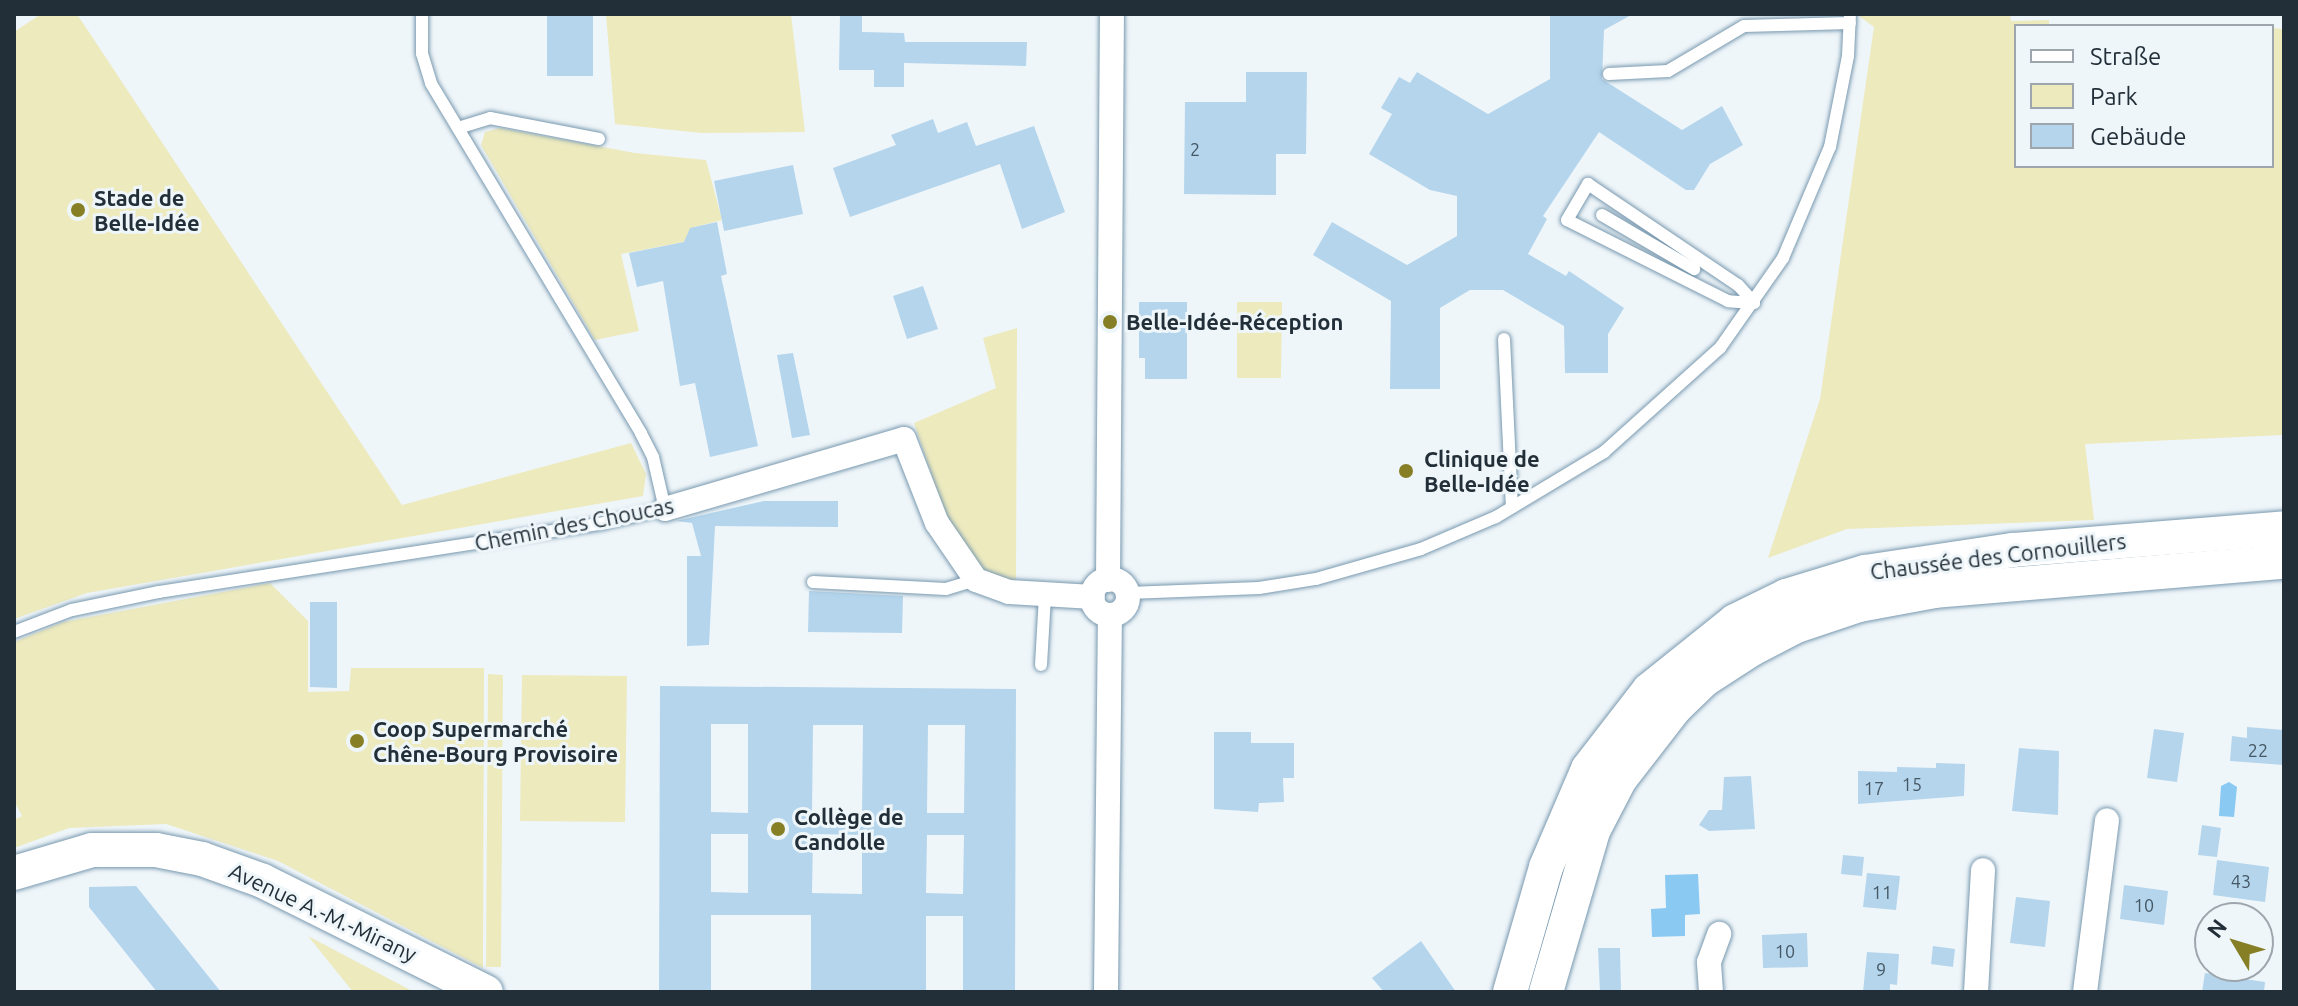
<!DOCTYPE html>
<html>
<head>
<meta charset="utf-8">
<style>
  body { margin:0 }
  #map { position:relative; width:2298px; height:1006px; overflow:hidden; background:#eff6fa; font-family:Ubuntu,sans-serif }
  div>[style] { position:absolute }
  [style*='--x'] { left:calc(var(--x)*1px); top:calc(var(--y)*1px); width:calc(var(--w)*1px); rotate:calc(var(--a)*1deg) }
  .green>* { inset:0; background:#edeabe }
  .water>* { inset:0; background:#8ac9f2 }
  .building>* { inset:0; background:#b4d5ec }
  .roads { filter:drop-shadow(0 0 2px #7999af) drop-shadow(0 0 2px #7999af) }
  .lane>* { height:12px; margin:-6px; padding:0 6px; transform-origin:6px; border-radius:6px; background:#fff }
  .street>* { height:24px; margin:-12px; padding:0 12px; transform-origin:12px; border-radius:12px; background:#fff }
  .street>.ring { margin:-12px; padding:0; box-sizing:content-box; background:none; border:24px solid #fff; border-radius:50% }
  .secondary>* { height:34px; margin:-17px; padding:0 17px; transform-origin:17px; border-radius:17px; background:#fff }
  .dots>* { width:22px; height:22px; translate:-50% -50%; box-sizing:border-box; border:4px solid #eff6fa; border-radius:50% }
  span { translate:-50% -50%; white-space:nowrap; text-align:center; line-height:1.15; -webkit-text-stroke:6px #eff6fa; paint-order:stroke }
  .number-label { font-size:18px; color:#465865 }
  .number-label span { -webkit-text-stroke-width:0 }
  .poi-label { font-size:22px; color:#222f38; font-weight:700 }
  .left { translate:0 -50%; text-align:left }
  .street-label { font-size:22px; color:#222f38 }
  .frame { position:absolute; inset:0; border:16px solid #222f38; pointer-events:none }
  .legend { position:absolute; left:2014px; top:24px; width:260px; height:144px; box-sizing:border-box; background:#eff6fa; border:2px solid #9da6ac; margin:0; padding:10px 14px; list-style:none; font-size:24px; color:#222f38 }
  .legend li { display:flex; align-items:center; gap:16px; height:40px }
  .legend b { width:40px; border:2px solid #9da6ac }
  .north { position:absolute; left:2194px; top:902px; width:80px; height:80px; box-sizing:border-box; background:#eff6fa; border:2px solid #9da6ac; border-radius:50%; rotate:308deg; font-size:22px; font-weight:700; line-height:32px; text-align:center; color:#222f38 }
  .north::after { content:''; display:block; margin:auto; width:28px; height:36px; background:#867f26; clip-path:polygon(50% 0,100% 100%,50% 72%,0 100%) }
</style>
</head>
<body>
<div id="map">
  <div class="green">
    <i style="clip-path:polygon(41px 14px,77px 14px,402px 505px,631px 443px,646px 474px,643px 496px,87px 593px,14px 619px,14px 32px)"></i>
    <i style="clip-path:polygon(606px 14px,791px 14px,805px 132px,701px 133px,615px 124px)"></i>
    <i style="clip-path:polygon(1856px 14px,2010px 14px,2011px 21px,2049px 20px,2049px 26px,2016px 26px,2016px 166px,2272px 166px,2272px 28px,2284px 29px,2284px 435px,2085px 444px,2094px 520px,1847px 529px,1768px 558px,1820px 399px,1874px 27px)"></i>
    <i style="clip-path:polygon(500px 128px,635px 153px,706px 160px,722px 220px,691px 228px,684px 242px,621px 254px,639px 331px,595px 340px,481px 145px,485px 132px)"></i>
    <i style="clip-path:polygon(1237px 302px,1282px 302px,1281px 378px,1237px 378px)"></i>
    <i style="clip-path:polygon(1017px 328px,1016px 583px,985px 573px,948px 523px,914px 423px,996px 388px,983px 338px)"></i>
    <i style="clip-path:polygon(270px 583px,308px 621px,308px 692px,349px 691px,351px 668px,484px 668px,483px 968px,278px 861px,166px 824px,69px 828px,14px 848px,14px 820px,22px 816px,14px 801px,14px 642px,63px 622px)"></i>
    <i style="clip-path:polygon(488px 674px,503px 675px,501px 967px,486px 967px)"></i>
    <i style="clip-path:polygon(522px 675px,627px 676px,625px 822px,520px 821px)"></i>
    <i style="clip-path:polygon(308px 936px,414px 992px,353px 992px)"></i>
  </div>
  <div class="water">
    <i style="clip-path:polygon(2229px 782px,2237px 787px,2234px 817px,2219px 816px,2221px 786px)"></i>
    <i style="clip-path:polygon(1698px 874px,1700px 914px,1685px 915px,1685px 936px,1652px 937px,1651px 909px,1666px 908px,1665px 875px)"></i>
  </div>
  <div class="building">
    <i style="clip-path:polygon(547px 14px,593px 14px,593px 76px,547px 76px)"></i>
    <i style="clip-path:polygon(840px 14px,862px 14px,862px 32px,904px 33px,905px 42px,1027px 42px,1026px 66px,904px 63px,904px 87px,874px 87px,874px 70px,839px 70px)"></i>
    <i style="clip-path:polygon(1550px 14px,1633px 14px,1604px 30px,1602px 79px,1682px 130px,1722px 106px,1743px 145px,1710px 164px,1694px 190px,1686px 190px,1599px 132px,1543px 216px,1547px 219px,1528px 254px,1566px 276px,1569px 271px,1624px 308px,1608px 334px,1608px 373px,1565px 373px,1564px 326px,1503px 290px,1470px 290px,1440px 308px,1440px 389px,1390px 389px,1391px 301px,1313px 255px,1332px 222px,1407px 265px,1457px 236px,1457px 196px,1430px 190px,1369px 154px,1392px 114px,1381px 108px,1399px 77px,1410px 83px,1417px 72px,1488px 114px,1550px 79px)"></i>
    <i style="clip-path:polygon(1246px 72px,1307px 72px,1306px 154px,1276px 154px,1276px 195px,1184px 194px,1185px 102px,1246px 102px)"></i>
    <i style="clip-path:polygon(933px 119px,938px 133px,967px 122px,976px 146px,1034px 126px,1065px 212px,1022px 229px,1000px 164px,850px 217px,833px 168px,896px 145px,891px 135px)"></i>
    <i style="clip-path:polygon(793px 165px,803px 214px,724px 231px,714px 181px)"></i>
    <i style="clip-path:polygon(717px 222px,727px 274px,721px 276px,758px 446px,710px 457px,695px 383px,680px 386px,663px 281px,637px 287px,629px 253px,684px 242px,690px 228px)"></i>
    <i style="clip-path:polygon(923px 286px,938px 329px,907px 339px,893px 296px)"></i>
    <i style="clip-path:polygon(1139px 302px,1187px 302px,1187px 379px,1145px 379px,1145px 358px,1139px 358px)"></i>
    <i style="clip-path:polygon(793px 353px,810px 435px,792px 438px,777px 355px)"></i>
    <i style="clip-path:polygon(764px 501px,838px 501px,838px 527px,715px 526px,709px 645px,687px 646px,687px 556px,701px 556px,692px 523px,676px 521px)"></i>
    <i style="clip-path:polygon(809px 591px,903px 596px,902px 633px,808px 632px)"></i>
    <i style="clip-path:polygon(310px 602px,337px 602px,337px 688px,310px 687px)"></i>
    <i style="clip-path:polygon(evenodd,660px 686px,1016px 689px,1015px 992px,963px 992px,963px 916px,926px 916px,926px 992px,811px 992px,811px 915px,711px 915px,711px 991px,659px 990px,660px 686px,711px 724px,748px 724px,748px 813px,711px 812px,711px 724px,660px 686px,813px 725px,863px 725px,862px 813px,812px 813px,813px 725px,660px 686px,928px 725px,965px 725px,964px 813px,927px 813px,928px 725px,660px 686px,711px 834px,748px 834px,748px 893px,711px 892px,711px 834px,660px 686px,813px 834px,862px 835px,862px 894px,812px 893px,813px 834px,660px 686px,927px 835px,964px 835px,963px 894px,926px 893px,927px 835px)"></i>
    <i style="clip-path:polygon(2247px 727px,2284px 730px,2284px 765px,2230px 761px,2232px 736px,2247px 738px)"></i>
    <i style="clip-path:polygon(2154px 729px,2184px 733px,2177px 782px,2147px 778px)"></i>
    <i style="clip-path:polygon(1214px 732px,1251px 732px,1251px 743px,1294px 743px,1294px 778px,1283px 778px,1284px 802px,1259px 803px,1258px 812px,1214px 809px)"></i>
    <i style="clip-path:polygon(2019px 748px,2059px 751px,2058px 815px,2012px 811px)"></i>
    <i style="clip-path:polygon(1936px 763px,1965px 764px,1964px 796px,1858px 804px,1858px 771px,1897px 772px,1897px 767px,1936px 768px)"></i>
    <i style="clip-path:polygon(1751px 776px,1755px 829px,1709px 831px,1699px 825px,1709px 810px,1722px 810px,1724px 777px)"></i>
    <i style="clip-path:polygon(2202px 825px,2221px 828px,2217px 857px,2198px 855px)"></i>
    <i style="clip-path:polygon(1843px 855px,1864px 857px,1862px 876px,1841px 874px)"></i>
    <i style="clip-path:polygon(2217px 860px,2269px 867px,2265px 902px,2213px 895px)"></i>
    <i style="clip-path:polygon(1867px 873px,1900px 876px,1896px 910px,1863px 907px)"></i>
    <i style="clip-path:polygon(2124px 885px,2168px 891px,2164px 925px,2120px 919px)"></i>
    <i style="clip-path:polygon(136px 886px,221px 992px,157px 992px,89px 907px,89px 887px)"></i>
    <i style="clip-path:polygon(2016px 897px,2050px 901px,2045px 947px,2010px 943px)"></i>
    <i style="clip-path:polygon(1807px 933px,1808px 967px,1763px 968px,1762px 935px)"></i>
    <i style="clip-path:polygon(1421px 941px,1456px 992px,1384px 992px,1372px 978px)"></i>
    <i style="clip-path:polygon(1933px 946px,1955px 949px,1953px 967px,1931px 964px)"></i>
    <i style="clip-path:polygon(1598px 948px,1620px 948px,1621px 992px,1600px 992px)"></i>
    <i style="clip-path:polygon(1867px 952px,1899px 954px,1897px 985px,1890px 984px,1890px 992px,1863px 992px)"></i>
    <i style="clip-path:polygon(2205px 973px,2265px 982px,2264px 992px,2202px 992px)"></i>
  </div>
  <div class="roads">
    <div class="lane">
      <i style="--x:1609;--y:74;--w:59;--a:-2.9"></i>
      <i style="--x:1668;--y:71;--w:88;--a:-30.6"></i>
      <i style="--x:1744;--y:26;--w:106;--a:-1.6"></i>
      <i style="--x:458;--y:128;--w:34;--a:-17"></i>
      <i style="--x:490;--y:118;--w:111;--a:10.9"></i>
      <i style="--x:1588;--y:184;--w:181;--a:34"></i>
      <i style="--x:1738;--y:285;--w:24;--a:48"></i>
      <i style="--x:1754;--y:303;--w:26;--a:-176"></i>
      <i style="--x:1728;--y:301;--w:180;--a:-153.3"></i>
      <i style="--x:1567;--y:220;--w:42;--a:-59.7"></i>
      <i style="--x:1602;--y:215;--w:107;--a:30.4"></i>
      <i style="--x:1504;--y:339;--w:168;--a:87.3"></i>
      <i style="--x:813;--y:582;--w:133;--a:3"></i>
      <i style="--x:946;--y:589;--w:31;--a:-17"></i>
      <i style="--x:1128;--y:593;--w:131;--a:-2.2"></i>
      <i style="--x:1259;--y:588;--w:58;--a:-9"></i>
      <i style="--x:1316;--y:579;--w:109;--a:-15.9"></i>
      <i style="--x:1421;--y:549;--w:82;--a:-23.1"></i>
      <i style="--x:1496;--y:517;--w:126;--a:-31"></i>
      <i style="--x:1604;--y:452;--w:156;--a:-41.9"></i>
      <i style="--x:1720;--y:348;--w:110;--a:-55"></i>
      <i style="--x:1783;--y:258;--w:121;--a:-67.1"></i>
      <i style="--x:1830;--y:147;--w:93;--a:-78.8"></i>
      <i style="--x:1848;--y:56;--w:42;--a:-87.3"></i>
      <i style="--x:14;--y:632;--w:62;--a:-20.8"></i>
      <i style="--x:72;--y:610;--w:89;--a:-11.7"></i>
      <i style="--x:159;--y:592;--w:450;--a:-8.8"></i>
      <i style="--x:604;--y:523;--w:63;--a:-12.9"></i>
      <i style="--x:665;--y:509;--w:53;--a:-103"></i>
      <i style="--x:653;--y:457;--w:27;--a:-117"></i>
      <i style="--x:641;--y:433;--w:408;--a:-121"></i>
      <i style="--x:431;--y:83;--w:30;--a:-107"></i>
      <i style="--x:422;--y:54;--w:40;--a:-90"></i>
      <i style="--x:1041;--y:665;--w:70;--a:-86.7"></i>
    </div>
    <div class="street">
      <i style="--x:665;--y:509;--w:249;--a:-16.3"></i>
      <i style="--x:904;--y:439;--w:90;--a:68.6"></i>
      <i style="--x:937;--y:523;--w:69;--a:55.6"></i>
      <i style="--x:976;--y:580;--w:35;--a:20"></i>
      <i style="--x:1009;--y:592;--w:84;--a:3.4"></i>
      <i class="ring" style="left:1092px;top:579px;width:12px;height:12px"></i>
      <i style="--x:1108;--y:580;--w:566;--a:-89.6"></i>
      <i style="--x:1106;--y:992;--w:377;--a:-89.4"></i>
      <i style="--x:1711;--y:992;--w:30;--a:-94"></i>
      <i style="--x:1709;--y:962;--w:30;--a:-70"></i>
      <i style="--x:1976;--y:992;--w:122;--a:-86.7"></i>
      <i style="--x:2085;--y:992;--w:173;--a:-82.7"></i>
    </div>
    <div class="secondary">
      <i style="--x:14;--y:873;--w:81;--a:-16.4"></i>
      <i style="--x:92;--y:850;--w:64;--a:0"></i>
      <i style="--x:156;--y:850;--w:47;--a:11.1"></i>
      <i style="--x:202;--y:859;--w:65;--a:19.8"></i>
      <i style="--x:263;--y:881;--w:249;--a:26.5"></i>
      <i style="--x:1510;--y:992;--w:130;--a:-73.9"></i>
      <i style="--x:1546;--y:867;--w:107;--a:-66.8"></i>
      <i style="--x:1588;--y:769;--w:100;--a:-52.3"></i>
      <i style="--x:1649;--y:690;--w:110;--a:-38.7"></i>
      <i style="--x:1735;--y:621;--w:57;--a:-26.1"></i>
      <i style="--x:1786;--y:596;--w:83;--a:-16.9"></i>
      <i style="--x:1865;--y:572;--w:150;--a:-8.5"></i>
      <i style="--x:2013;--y:550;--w:272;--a:-4.6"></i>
      <i style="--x:1546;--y:992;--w:168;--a:-73.7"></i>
      <i style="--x:1593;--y:831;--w:59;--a:-62.6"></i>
      <i style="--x:1620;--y:779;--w:90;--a:-52.2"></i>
      <i style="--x:1675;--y:708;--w:40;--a:-44"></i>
      <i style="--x:1704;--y:680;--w:57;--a:-32.9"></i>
      <i style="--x:1752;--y:649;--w:50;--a:-27.6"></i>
      <i style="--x:1796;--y:626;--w:66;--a:-18.4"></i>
      <i style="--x:1859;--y:605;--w:77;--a:-10.4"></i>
      <i style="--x:1935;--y:591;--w:350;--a:-4.8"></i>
    </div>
  </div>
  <div class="dots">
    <i style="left:78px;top:210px;background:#867f26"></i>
    <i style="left:1110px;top:322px;background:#867f26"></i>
    <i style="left:1406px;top:471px;background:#867f26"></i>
    <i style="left:357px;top:741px;background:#867f26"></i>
    <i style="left:778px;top:829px;background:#867f26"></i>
  </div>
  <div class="number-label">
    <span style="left:1195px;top:149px">2</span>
    <span style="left:2258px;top:750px">22</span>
    <span style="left:1912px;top:784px">15</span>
    <span style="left:1874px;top:788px">17</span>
    <span style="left:2241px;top:881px">43</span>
    <span style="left:1882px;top:892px">11</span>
    <span style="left:2144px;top:905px">10</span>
    <span style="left:1785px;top:951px">10</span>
    <span style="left:1881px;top:969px">9</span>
  </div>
  <div class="poi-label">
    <span class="left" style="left:94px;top:210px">Stade de<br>Belle-Idée</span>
    <span class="left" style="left:1126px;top:322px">Belle-Idée-Réception</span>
    <span class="left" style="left:1424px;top:471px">Clinique de<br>Belle-Idée</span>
    <span class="left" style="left:373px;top:741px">Coop Supermarché<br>Chêne-Bourg Provisoire</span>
    <span class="left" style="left:794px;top:829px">Collège de<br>Candolle</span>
  </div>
  <div class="street-label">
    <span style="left:574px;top:524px;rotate:-11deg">Chemin des Choucas</span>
    <span style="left:1998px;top:556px;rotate:-7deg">Chaussée des Cornouillers</span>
    <span style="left:323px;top:912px;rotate:25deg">Avenue A.-M.-Mirany</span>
  </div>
  <div class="frame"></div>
  <ul class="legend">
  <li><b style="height:10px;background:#fff"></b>Straße</li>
  <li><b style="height:22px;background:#edeabe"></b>Park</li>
  <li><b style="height:22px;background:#b4d5ec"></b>Gebäude</li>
  </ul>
  <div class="north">N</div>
</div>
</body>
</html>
